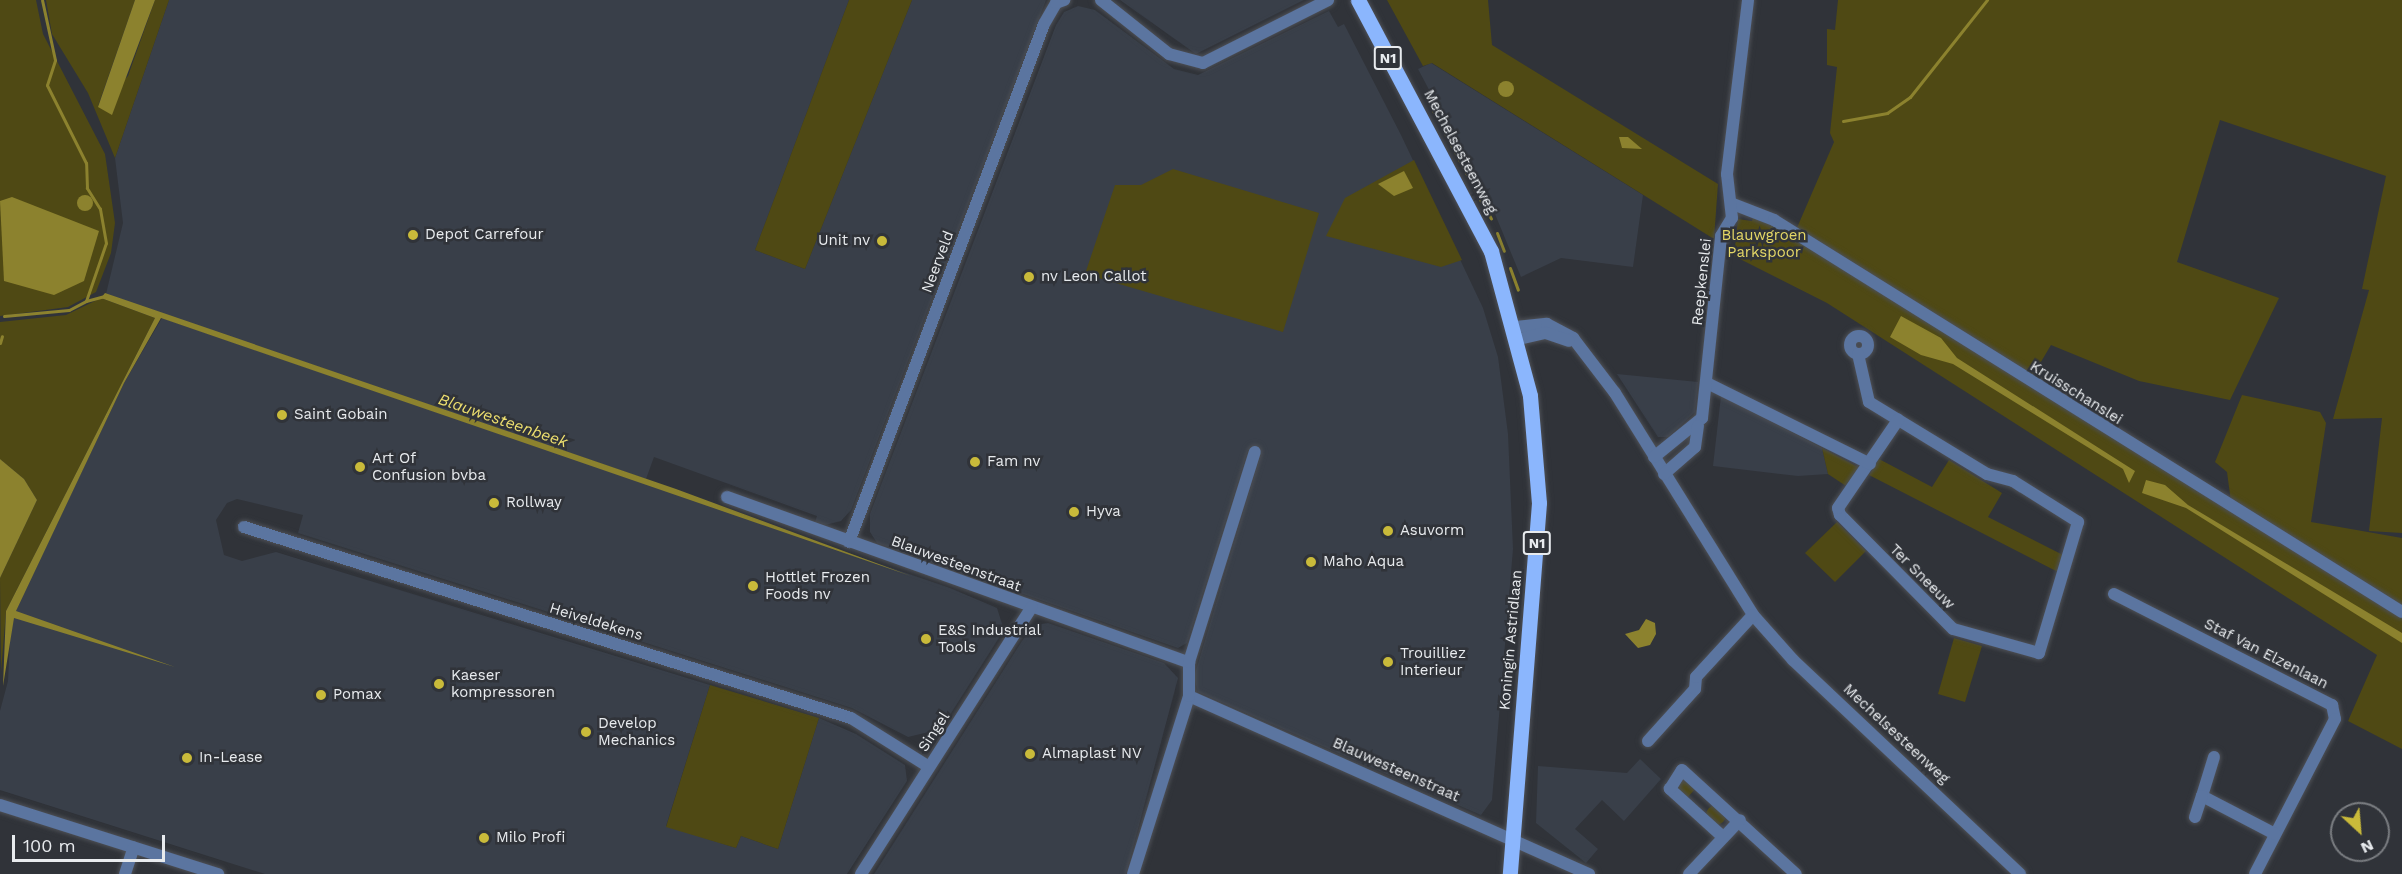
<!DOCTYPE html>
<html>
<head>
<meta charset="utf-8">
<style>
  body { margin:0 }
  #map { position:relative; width:2402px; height:874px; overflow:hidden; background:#303339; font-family:"Work Sans",sans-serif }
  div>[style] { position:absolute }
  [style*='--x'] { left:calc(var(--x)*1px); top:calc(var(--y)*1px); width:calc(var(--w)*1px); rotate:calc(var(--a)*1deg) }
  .built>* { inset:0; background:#393f49 }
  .green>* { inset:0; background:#4f4914 }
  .round { border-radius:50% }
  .water>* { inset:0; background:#8c822e }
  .stream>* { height:3px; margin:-1.5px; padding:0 1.5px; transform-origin:1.5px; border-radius:1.5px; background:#8c822e }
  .roads { filter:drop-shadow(0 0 2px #4d5056) drop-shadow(0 0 2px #4d5056) }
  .minor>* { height:12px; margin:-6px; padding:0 6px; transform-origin:6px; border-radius:6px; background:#5b75a0 }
  .minor>.ring { margin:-6px; padding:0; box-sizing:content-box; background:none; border:12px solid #5b75a0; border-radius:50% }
  .major>* { height:15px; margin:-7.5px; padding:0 7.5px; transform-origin:7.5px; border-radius:7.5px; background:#8bb6fd }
  .dots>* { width:16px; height:16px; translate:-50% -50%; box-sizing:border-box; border:3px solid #303339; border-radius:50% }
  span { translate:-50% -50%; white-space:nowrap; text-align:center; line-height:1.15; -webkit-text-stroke:5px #303339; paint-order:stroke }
  .shield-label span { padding:2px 4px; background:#303339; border:2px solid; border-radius:4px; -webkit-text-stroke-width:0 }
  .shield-label { font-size:14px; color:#e8ebee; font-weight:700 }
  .street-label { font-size:15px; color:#e8ebee }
  .poi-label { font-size:15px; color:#e8ebee }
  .left { translate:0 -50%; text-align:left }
  .right { translate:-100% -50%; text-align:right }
  .park-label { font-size:15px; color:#e4d766 }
  .water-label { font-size:16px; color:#eddf6f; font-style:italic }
  .north { position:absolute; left:2330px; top:802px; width:60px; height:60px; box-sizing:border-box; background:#303339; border:2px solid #7a7d81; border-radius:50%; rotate:154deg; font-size:16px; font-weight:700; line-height:24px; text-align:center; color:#e8ebee }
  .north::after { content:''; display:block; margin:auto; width:21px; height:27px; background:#c9ba3a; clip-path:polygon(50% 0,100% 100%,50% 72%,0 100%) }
  .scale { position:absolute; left:12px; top:835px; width:153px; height:27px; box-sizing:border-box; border:3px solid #e8ebee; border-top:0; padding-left:8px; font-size:18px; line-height:21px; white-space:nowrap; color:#e8ebee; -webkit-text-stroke:4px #303339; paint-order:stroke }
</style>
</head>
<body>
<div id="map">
  <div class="built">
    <i style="clip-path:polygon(169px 0,849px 0,755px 250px,805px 269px,912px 0,1046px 0,851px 510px,841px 521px,825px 525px,815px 522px,817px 516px,654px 457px,646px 479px,106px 294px,123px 223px,115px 158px)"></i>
    <i style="clip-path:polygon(1120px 0,1304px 0,1196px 54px)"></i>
    <i style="clip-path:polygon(1078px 6px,1095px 10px,1174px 69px,1198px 75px,1329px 11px,1338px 27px,1344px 24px,1401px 135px,1483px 308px,1498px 357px,1508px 434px,1513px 549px,1492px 800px,1481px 815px,1198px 692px,1194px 677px,1261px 453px,1248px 450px,1187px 643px,1178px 648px,877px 543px,870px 532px,870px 514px,1056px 25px,1064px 12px)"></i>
    <i style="clip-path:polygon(1431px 63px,1643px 195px,1633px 267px,1561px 258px,1521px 277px,1495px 214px,1418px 69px)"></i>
    <i style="clip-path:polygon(162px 318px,950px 588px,997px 608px,1004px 630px,941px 729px,908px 737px,852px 708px,298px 533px,303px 515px,237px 499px,227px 503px,216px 520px,224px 555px,242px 561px,276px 552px,710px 685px,666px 826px,736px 848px,741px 836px,778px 849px,819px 718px,856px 734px,905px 765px,907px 781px,847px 874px,265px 874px,0 790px,0 711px,8px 681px,11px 620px,124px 383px)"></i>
    <i style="clip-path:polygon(1617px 374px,1698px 382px,1695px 412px,1668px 437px,1658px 437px)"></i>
    <i style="clip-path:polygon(1721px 396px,1822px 448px,1828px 474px,1798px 476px,1713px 466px)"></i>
    <i style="clip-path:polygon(1048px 623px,1164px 663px,1178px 678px,1126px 874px,874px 874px,1022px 641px,1035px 625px)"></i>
    <i style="clip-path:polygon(1640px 759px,1661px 779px,1624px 821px,1602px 800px,1575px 829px,1598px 849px,1586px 863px,1536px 823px,1538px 766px,1627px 773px)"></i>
  </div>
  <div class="green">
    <i style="clip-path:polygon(0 0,36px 0,43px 34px,105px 154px,115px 223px,111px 253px,96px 292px,68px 307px,0 316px)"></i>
    <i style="clip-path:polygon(46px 0,135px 0,98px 106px,128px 76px,155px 0,169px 0,115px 158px,88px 93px,52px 34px)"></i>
    <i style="clip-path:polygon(849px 0,912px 0,805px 269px,755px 250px)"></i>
    <i style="clip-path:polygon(1387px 0,1488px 0,1492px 45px,1718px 184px,1714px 239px,1432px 63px,1423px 66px)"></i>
    <i style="clip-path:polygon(1838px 0,2402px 0,2402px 533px,2369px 531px,2382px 418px,2333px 419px,2369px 290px,2362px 289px,2386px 176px,2220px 120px,2177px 262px,2279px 298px,2230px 400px,2139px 381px,2051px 345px,2032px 377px,1796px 230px,1834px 142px,1830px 133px,1837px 67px,1827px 65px,1827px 29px,1835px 30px)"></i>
    <i style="clip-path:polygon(1414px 160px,1462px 260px,1441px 267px,1326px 236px,1345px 198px)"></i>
    <i style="clip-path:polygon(1173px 169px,1319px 213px,1283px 332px,1085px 274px,1115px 185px,1141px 185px)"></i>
    <i style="clip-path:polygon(1755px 210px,2402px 612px,2402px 749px,2348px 721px,2377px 655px,1827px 303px,1734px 256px,1738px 219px,1752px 221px)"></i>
    <i style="clip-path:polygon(101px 298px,155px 318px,6px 611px,1px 672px,0 578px,37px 500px,24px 479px,0 459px,0 322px,66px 315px)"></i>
    <i style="clip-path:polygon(2242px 395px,2320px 412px,2326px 423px,2311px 522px,2402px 538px,2402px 606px,2231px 502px,2227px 472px,2215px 462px)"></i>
    <i style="clip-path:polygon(1822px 448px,1860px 468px,1849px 488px,1828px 474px)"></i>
    <i style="clip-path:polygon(1879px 459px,1932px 487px,1949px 460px,2002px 493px,1988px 517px,2063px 555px,2058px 572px,1869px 475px)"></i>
    <i style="clip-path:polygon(1837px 522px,1866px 551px,1835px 582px,1805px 553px)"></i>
    <i style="clip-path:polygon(1954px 638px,1982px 646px,1965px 702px,1938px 694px)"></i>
    <i style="clip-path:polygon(710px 685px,819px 718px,778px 849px,741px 836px,736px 848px,666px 827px)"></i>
    <i style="clip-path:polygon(1685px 777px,1697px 787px,1687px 798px,1677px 788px)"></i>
    <i class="round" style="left:1706px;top:805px;width:20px;height:20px"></i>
  </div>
  <div class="water">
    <i style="clip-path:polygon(135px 0,155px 0,112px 115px,98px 107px)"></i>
    <i class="round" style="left:1498px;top:81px;width:16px;height:16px"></i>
    <i style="clip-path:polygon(1619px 137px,1628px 137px,1642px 149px,1622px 148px)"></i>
    <i style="clip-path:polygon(1404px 171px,1413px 188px,1394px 196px,1378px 184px)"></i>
    <i class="round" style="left:77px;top:195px;width:16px;height:16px"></i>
    <i style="clip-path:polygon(12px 197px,99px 231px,84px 281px,54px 295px,4px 281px,0 201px)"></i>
    <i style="clip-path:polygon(105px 293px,676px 489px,911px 576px,161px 318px,124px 383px,16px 611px,175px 667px,14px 618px,3px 686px,6px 611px,155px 318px,101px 298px)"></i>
    <i style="clip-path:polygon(1901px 316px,1941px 338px,1957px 358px,2135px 471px,2129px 483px,2123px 469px,1953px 364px,1921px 355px,1890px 337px)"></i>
    <i style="clip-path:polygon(0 459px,24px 479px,37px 500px,0 578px)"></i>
    <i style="clip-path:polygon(2146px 480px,2165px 485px,2188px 505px,2402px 633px,2402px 643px,2186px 508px,2142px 493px)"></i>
    <i style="clip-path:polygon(1646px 619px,1655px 623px,1656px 634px,1650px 645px,1638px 648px,1625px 634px,1639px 630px)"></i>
  </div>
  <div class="stream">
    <i style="--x:1427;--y:99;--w:94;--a:62.1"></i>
    <i style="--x:1843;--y:121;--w:45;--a:-10.3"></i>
    <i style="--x:1887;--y:113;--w:28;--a:-35"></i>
    <i style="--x:1910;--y:97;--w:124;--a:-51.6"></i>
    <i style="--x:1474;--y:189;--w:34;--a:60"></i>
    <i style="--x:1497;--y:233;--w:19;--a:69"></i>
    <i style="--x:1510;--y:268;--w:23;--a:70"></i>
    <i style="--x:86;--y:301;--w:20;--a:-15"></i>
    <i style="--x:4;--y:316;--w:65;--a:-5.3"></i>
    <i style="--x:69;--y:310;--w:19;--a:-28"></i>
    <i style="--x:86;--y:301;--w:61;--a:-71"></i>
    <i style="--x:106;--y:243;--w:35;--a:-100"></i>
    <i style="--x:100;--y:209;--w:25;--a:-122"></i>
    <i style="--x:87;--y:188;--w:25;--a:-92"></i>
    <i style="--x:86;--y:163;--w:87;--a:-116.6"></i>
    <i style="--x:47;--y:85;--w:26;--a:-72"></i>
    <i style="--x:55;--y:60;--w:61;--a:-102.2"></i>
    <i style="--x:0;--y:343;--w:7;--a:-74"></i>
  </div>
  <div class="roads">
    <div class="minor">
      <i style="--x:1101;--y:0;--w:87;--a:38.5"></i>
      <i style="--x:1169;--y:54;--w:35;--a:15"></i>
      <i style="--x:1203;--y:63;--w:140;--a:-26.7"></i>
      <i style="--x:1733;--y:204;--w:44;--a:21.3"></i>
      <i style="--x:1774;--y:220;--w:740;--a:31.97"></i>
      <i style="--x:1516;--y:327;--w:31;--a:-6"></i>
      <i style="--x:1547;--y:324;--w:30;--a:28"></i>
      <i style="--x:1573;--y:338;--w:69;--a:52.6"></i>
      <i style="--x:1615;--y:393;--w:261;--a:58.1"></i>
      <i style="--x:1753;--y:615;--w:60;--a:48.4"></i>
      <i style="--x:1793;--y:660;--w:312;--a:43.3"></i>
      <i class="ring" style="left:1850px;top:336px;width:6px;height:6px"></i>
      <i style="--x:1519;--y:339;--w:28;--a:-13"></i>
      <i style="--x:1546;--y:333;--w:24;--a:19"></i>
      <i style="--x:1858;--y:354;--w:49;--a:77.1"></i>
      <i style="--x:1869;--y:402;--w:138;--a:31.4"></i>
      <i style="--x:1987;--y:474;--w:27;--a:15"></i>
      <i style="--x:2013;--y:481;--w:77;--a:32.2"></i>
      <i style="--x:2078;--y:522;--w:137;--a:106.6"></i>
      <i style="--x:2039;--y:653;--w:89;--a:-164.4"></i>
      <i style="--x:1953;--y:629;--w:161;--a:-134.7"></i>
      <i style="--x:1840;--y:515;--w:7;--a:-106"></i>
      <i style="--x:1838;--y:508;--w:107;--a:-55.7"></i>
      <i style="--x:1707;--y:383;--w:182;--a:26.4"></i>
      <i style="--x:1654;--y:457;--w:62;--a:-39.1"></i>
      <i style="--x:1702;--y:418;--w:183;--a:-84"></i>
      <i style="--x:1721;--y:236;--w:21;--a:-59"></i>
      <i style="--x:1732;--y:218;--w:44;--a:-96.5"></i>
      <i style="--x:1727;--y:174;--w:175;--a:-83.1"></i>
      <i style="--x:1664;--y:474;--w:41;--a:-41.1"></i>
      <i style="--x:1695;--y:447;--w:21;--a:-82"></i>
      <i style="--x:727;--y:497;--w:491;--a:19.7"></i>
      <i style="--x:244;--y:527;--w:636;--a:17.47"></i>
      <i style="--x:851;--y:718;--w:92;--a:32.1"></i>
      <i style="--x:849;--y:542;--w:553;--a:-69.37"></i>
      <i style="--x:1044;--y:24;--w:24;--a:-60"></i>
      <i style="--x:1056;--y:3;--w:9;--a:-21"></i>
      <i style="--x:2114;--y:594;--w:245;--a:27"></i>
      <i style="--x:2332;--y:705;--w:14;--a:78"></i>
      <i style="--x:2335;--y:719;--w:174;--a:117.3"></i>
      <i style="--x:1189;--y:696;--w:438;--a:24"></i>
      <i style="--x:1648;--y:741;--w:70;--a:-47.9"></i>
      <i style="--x:1695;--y:689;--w:12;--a:-85"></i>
      <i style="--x:1696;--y:677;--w:84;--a:-47.4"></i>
      <i style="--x:2214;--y:757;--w:41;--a:107.1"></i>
      <i style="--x:2202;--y:796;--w:82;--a:27.5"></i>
      <i style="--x:0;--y:805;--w:229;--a:17.6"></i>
      <i style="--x:2195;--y:817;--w:22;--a:-72"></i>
      <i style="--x:1723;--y:837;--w:72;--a:-137.8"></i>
      <i style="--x:1670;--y:789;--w:22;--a:-58"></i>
      <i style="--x:1682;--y:770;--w:154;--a:42.4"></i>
      <i style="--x:125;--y:874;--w:28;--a:-72"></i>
      <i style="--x:861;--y:874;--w:317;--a:-57.4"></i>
      <i style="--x:1133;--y:874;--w:187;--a:-72.5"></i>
      <i style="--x:1189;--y:696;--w:34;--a:-90"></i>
      <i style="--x:1189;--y:662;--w:220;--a:-72.6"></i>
      <i style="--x:1689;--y:874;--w:74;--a:-46.6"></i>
    </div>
    <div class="major">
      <i style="--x:1358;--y:0;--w:284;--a:62.1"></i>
      <i style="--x:1491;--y:251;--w:150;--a:74.9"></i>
      <i style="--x:1530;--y:396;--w:107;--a:85.2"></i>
      <i style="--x:1539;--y:503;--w:372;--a:94.5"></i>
    </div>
  </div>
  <div class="dots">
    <i style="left:413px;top:235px;background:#c9ba3a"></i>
    <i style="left:882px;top:241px;background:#c9ba3a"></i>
    <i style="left:1029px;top:277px;background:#c9ba3a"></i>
    <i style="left:282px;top:415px;background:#c9ba3a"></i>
    <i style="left:975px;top:462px;background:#c9ba3a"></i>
    <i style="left:360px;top:467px;background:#c9ba3a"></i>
    <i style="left:494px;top:503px;background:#c9ba3a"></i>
    <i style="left:1074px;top:512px;background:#c9ba3a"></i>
    <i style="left:1388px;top:531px;background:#c9ba3a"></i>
    <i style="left:1311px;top:562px;background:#c9ba3a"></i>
    <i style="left:753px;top:586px;background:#c9ba3a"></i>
    <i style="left:926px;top:639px;background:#c9ba3a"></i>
    <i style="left:1388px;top:662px;background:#c9ba3a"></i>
    <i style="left:439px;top:684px;background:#c9ba3a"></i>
    <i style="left:321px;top:695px;background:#c9ba3a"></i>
    <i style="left:586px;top:732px;background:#c9ba3a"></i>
    <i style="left:1030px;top:754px;background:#c9ba3a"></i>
    <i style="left:187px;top:758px;background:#c9ba3a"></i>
    <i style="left:484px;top:838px;background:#c9ba3a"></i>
  </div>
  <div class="shield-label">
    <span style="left:1388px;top:58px">N1</span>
    <span style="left:1537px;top:543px">N1</span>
  </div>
  <div class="street-label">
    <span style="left:1460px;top:152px;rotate:62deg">Mechelsesteenweg</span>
    <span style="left:938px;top:262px;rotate:-69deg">Neerveld</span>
    <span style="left:1702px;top:282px;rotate:-84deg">Reepkenslei</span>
    <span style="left:2076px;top:393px;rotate:32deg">Kruisschanslei</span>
    <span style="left:956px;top:564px;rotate:20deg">Blauwesteenstraat</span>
    <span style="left:1922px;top:577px;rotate:45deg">Ter Sneeuw</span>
    <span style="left:596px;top:622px;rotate:17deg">Heiveldekens</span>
    <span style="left:1511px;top:640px;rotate:-85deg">Koningin Astridlaan</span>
    <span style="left:2266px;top:654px;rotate:27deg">Staf Van Elzenlaan</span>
    <span style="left:934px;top:732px;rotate:-57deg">Singel</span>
    <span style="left:1896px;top:734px;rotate:43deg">Mechelsesteenweg</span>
    <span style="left:1396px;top:770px;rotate:24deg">Blauwesteenstraat</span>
  </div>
  <div class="poi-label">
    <span class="left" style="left:425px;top:235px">Depot Carrefour</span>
    <span class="right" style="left:870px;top:241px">Unit nv</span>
    <span class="left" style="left:1041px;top:277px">nv Leon Callot</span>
    <span class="left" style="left:294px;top:415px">Saint Gobain</span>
    <span class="left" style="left:372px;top:467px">Art Of<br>Confusion bvba</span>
    <span class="left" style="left:987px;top:462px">Fam nv</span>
    <span class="left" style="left:506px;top:503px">Rollway</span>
    <span class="left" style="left:1086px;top:512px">Hyva</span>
    <span class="left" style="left:1400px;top:531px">Asuvorm</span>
    <span class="left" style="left:1323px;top:562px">Maho Aqua</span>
    <span class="left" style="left:765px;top:586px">Hottlet Frozen<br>Foods nv</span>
    <span class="left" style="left:938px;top:639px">E&amp;S Industrial<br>Tools</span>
    <span class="left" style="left:1400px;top:662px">Trouilliez<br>Interieur</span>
    <span class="left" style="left:451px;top:684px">Kaeser<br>kompressoren</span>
    <span class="left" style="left:333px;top:695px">Pomax</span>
    <span class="left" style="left:598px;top:732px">Develop<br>Mechanics</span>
    <span class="left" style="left:1042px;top:754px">Almaplast NV</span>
    <span class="left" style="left:199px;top:758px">In-Lease</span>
    <span class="left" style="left:496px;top:838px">Milo Profi</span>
  </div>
  <div class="park-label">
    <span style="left:1764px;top:244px">Blauwgroen<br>Parkspoor</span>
  </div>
  <div class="water-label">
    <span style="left:503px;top:421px;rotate:19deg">Blauwesteenbeek</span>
  </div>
  <div class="north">N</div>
  <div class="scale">100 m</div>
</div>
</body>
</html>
